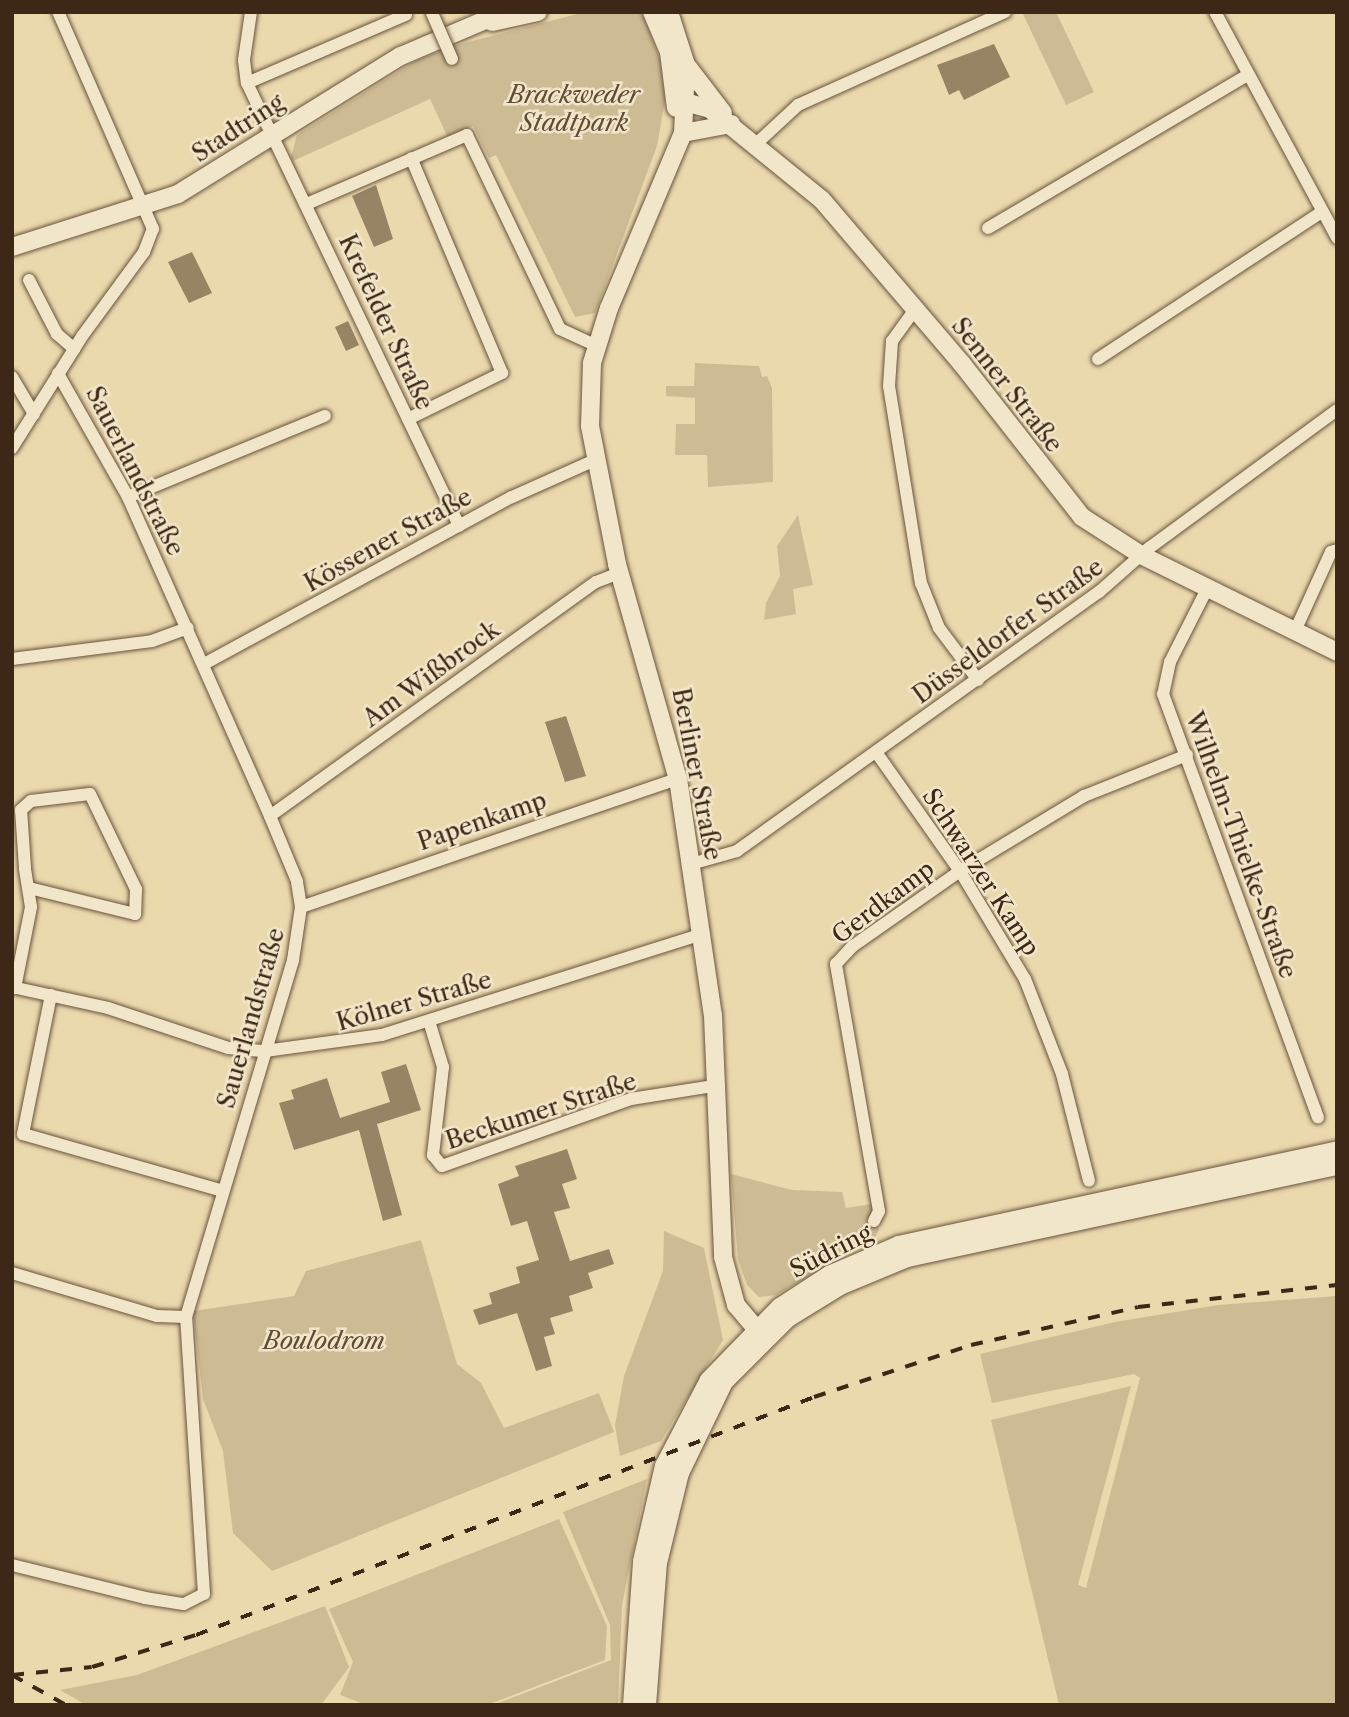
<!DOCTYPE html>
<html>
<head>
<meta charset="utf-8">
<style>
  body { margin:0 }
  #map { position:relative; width:1349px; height:1717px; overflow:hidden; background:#ebd9ae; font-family:"Libre Caslon Text",serif }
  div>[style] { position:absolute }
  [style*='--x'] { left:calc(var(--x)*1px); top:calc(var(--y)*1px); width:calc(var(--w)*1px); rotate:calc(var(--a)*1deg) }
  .green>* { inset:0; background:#cdbb94 }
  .building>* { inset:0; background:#978465 }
  .roads { filter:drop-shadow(0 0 2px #68543c) drop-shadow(0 0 2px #68543c) }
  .street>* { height:12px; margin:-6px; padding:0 6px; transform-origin:6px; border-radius:6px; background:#f2e6ca }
  .secondary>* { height:18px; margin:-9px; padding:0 9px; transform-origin:9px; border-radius:9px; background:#f2e6ca }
  .rail>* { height:3.5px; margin-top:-1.75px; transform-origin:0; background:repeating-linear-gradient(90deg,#3d2716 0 12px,transparent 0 24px) }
  .bridges { filter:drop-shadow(0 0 2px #68543c) drop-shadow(0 0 2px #68543c) }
  .street-bridge>* { height:12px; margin:-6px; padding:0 6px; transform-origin:6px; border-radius:6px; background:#f2e6ca }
  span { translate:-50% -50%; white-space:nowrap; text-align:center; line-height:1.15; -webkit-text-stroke:5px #f2e6ca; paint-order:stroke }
  .park-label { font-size:24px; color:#614c36; font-style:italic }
  .street-label { font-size:24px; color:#3d2716 }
  .frame { position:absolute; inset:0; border:14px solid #3d2716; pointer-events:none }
</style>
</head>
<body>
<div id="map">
  <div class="green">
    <i style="clip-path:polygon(585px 12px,642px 12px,660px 60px,665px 100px,657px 146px,595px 313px,575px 317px,496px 155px,489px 158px,473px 126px,448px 138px,430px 99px,293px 161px,291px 157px,297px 135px,415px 61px,457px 45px)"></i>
    <i style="clip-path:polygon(1056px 12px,1094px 92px,1066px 105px,1023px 14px)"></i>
    <i style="clip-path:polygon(695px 363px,759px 366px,762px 377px,767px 376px,772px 388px,773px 482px,708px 487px,707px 455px,675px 455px,676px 424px,695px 424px,695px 398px,666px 396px,666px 386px,694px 386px)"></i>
    <i style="clip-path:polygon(798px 515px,813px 585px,793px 589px,796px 614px,764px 620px,766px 603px,780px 576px,777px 546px)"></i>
    <i style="clip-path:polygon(731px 1174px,792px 1190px,842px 1192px,846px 1208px,872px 1204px,879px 1230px,874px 1239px,776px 1295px,759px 1297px,747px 1285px,738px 1259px)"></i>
    <i style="clip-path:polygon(664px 1231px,704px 1248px,723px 1340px,661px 1441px,620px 1456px,615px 1425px,624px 1376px,663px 1271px)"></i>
    <i style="clip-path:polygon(421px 1240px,457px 1364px,481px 1383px,504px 1428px,599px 1393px,614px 1432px,272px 1571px,233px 1533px,223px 1451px,203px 1399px,193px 1311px,294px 1296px,306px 1271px)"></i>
    <i style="clip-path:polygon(1337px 1296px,1337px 1705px,1059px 1705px,991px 1420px,1131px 1386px,1078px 1585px,1086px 1588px,1140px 1378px,1134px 1374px,992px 1403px,980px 1354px,1115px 1322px,1218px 1305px)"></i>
    <i style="clip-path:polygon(647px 1479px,622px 1605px,618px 1705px,493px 1705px,611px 1660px,610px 1625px,563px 1512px)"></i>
    <i style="clip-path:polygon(559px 1519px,607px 1626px,605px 1660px,487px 1705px,366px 1705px,340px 1695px,353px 1662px,329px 1609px)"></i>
    <i style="clip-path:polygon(325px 1606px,349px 1667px,321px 1705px,86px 1705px,60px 1690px,137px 1675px)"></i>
  </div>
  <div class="building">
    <i style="clip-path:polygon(994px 44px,1010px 77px,964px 100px,959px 90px,949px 95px,937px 65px)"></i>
    <i style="clip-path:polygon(376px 185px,393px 239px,374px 247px,352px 196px)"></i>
    <i style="clip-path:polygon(192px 252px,212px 293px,189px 303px,168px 262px)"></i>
    <i style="clip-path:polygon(348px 321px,359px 345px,346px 351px,335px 327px)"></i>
    <i style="clip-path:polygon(566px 716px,586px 776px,565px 782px,545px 722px)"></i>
    <i style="clip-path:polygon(406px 1064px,421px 1110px,377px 1124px,402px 1215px,383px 1221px,359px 1130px,294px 1150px,279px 1103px,294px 1099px,291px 1090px,327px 1078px,340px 1118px,390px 1102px,381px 1072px)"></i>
    <i style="clip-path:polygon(567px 1149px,577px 1179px,562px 1184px,570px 1208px,554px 1212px,570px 1261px,609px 1249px,614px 1264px,588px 1273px,593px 1288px,569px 1296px,573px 1311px,550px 1318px,555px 1334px,544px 1337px,552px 1366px,536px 1371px,517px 1313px,479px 1325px,473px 1310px,492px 1304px,489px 1293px,520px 1283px,516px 1267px,539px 1260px,527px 1221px,511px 1226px,498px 1184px,519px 1176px,515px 1166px)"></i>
  </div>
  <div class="roads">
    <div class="street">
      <i style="--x:251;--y:12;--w:49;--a:98.3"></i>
      <i style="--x:244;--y:60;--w:23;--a:83"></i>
      <i style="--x:247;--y:83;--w:491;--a:64.4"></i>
      <i style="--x:1215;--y:12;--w:257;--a:61.6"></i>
      <i style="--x:247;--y:83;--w:173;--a:-23.2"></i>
      <i style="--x:757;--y:143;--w:56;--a:-42.8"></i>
      <i style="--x:798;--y:105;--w:227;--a:-24.2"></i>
      <i style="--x:309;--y:203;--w:172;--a:-23.3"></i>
      <i style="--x:467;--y:135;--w:215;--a:64.4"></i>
      <i style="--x:560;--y:329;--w:41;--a:24.7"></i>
      <i style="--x:988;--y:228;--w:299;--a:-30.5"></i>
      <i style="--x:29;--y:280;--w:61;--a:62.6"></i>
      <i style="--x:57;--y:334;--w:23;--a:41"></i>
      <i style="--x:916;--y:308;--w:41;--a:126"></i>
      <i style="--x:892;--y:341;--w:45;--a:93.8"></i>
      <i style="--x:889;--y:386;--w:200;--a:80.8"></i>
      <i style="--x:921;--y:583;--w:48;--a:68.2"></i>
      <i style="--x:939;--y:628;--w:65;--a:53.1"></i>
      <i style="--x:1098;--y:359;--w:268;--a:-33.3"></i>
      <i style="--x:12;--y:377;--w:43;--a:59.3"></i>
      <i style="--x:408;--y:419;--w:105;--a:-26.1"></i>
      <i style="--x:502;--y:373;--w:233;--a:-112.9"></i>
      <i style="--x:12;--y:448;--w:133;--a:-57.9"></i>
      <i style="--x:83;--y:335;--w:103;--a:-53.7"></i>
      <i style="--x:144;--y:252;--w:25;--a:-69"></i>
      <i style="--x:153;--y:229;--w:237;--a:-113.6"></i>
      <i style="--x:128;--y:497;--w:213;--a:-22.4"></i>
      <i style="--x:1207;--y:589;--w:82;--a:116.9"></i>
      <i style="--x:1170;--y:662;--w:33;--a:102"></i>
      <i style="--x:1163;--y:694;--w:451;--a:69.9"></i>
      <i style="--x:1295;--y:631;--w:87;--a:-65.5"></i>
      <i style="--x:1331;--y:552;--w:6;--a:-18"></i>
      <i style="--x:12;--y:659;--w:141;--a:-7.3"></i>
      <i style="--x:152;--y:641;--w:38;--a:-20"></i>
      <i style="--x:204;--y:664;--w:350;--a:-28.5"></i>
      <i style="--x:512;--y:497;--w:91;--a:-24"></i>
      <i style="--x:876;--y:752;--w:146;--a:54.8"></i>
      <i style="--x:960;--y:871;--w:126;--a:59"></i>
      <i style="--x:1025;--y:979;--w:102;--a:68.7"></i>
      <i style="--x:1062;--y:1074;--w:110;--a:75.8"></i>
      <i style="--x:270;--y:816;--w:401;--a:-35.7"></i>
      <i style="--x:596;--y:582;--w:26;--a:-21"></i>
      <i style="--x:691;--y:864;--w:48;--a:-15.8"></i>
      <i style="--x:737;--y:851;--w:445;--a:-35.6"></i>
      <i style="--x:1099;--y:592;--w:67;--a:-41.3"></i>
      <i style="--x:1149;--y:548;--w:233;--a:-36.3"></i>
      <i style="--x:301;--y:907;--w:398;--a:-18.8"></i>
      <i style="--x:12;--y:987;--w:98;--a:12.3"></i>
      <i style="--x:108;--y:1008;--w:126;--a:18.4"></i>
      <i style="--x:228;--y:1048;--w:37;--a:5"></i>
      <i style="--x:265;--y:1051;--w:118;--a:-7.8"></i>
      <i style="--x:382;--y:1035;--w:333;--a:-17.5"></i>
      <i style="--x:15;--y:988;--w:83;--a:-78.8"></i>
      <i style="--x:31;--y:907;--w:39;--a:-99"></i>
      <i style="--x:25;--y:868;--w:58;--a:-93.9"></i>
      <i style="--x:21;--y:810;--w:13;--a:-42"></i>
      <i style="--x:31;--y:801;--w:59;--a:-6.8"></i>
      <i style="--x:90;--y:794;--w:106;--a:64.2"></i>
      <i style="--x:136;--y:889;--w:25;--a:92"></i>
      <i style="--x:135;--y:914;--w:109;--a:-166.2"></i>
      <i style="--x:51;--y:995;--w:142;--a:101.4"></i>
      <i style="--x:23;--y:1134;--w:208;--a:15.9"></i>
      <i style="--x:429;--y:1021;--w:48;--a:73.1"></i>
      <i style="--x:443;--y:1067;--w:89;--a:96.5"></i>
      <i style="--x:433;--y:1155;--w:14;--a:51"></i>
      <i style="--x:442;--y:1166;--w:201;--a:-19.5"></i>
      <i style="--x:631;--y:1099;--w:89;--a:-9"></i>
      <i style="--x:874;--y:1221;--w:11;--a:-63"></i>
      <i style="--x:879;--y:1211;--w:251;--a:-99.9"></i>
      <i style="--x:836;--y:964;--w:25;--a:-47"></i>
      <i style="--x:853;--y:946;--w:131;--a:-35"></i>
      <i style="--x:960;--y:871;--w:145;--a:-31.2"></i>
      <i style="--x:1084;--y:796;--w:111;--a:-21.7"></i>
      <i style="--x:12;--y:1273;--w:151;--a:16.5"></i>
      <i style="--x:157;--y:1316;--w:29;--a:2"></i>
      <i style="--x:12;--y:1565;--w:137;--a:13.9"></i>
      <i style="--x:145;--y:1598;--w:39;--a:9"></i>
      <i style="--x:184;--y:1604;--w:22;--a:-27"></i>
      <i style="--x:204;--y:1594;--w:278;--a:-93.7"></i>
      <i style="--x:186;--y:1317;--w:373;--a:-73.3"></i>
      <i style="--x:293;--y:960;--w:54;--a:-81.4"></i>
      <i style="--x:301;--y:907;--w:26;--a:-99"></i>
      <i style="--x:297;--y:881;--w:70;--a:-112.6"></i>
      <i style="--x:270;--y:816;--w:349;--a:-114"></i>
      <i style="--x:128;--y:497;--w:142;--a:-119.6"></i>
    </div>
    <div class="secondary">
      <i style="--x:652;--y:12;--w:43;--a:67"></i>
      <i style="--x:669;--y:52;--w:56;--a:82.9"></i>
      <i style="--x:669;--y:12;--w:56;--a:72.2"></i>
      <i style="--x:686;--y:65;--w:68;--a:92.5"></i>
      <i style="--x:683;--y:133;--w:190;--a:112.9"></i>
      <i style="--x:609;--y:308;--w:58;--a:107.2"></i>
      <i style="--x:592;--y:363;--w:63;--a:91.8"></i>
      <i style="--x:590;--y:426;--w:141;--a:78.9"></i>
      <i style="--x:617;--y:564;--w:223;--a:74.2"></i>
      <i style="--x:678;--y:779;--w:239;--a:81.6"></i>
      <i style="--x:713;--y:1015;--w:242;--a:87.6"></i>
      <i style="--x:723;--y:1257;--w:50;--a:74.8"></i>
      <i style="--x:736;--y:1305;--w:43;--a:49.7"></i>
      <i style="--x:492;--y:22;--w:47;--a:-12.3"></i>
      <i style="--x:687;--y:66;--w:59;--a:52.5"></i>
      <i style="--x:677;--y:100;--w:34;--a:15"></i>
      <i style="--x:710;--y:109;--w:144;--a:39.1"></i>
      <i style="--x:822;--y:200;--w:216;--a:49.5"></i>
      <i style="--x:962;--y:364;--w:194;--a:51.9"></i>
      <i style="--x:1082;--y:517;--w:70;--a:32.8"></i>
      <i style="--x:1141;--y:555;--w:219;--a:26.3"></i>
      <i style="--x:683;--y:133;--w:49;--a:-10.6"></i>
      <i style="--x:12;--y:247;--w:174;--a:-17.7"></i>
      <i style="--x:178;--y:194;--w:262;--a:-31.8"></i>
      <i style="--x:401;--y:56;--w:112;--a:-23.1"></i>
      <i style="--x:632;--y:1705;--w:144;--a:-86"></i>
      <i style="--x:642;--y:1561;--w:98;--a:-77"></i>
      <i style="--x:664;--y:1466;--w:97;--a:-62.4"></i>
      <i style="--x:709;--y:1380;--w:102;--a:-45.8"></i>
      <i style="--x:780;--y:1307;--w:59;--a:-33.1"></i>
      <i style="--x:829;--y:1275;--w:76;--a:-23.2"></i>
      <i style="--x:899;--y:1245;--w:448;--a:-12.2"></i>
      <i style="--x:647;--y:1705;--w:142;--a:-85.6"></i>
      <i style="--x:658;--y:1563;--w:93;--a:-76.3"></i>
      <i style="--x:680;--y:1473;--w:101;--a:-64.2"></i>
      <i style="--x:724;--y:1382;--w:91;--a:-45"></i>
      <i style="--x:788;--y:1318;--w:61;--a:-31.6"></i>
      <i style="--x:840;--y:1286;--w:73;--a:-22.7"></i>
      <i style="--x:907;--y:1258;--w:440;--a:-12.1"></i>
    </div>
  </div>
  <div class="rail">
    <i style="--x:12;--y:1675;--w:80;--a:-5.7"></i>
    <i style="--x:92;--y:1667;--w:109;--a:-17.1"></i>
    <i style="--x:196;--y:1635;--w:662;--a:-21.06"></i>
    <i style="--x:814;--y:1397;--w:165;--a:-18.3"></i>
    <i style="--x:971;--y:1345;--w:171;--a:-12.8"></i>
    <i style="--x:1138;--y:1307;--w:200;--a:-6.3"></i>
    <i style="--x:12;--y:1675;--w:62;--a:29.1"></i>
  </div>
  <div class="bridges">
    <div class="street-bridge">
      <i style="--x:432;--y:13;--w:50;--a:66.5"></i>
    </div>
  </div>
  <div class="park-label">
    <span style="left:574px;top:109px">Brackweder<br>Stadtpark</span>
    <span style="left:324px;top:1341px">Boulodrom</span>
  </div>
  <div class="street-label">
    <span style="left:238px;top:128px;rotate:-33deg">Stadtring</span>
    <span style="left:386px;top:322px;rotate:65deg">Krefelder Straße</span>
    <span style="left:1007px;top:385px;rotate:52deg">Senner Straße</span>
    <span style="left:135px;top:471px;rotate:63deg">Sauerlandstraße</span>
    <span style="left:388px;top:540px;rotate:-29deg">Kössener Straße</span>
    <span style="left:1008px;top:631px;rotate:-36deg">Düsseldorfer Straße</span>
    <span style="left:431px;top:674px;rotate:-36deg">Am Wißbrock</span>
    <span style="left:697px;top:774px;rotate:79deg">Berliner Straße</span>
    <span style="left:482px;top:821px;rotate:-19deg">Papenkamp</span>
    <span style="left:1241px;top:845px;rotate:70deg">Wilhelm-Thielke-Straße</span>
    <span style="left:981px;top:872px;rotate:57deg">Schwarzer Kamp</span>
    <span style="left:883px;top:902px;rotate:-37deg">Gerdkamp</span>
    <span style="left:414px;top:1001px;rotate:-16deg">Kölner Straße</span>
    <span style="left:251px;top:1018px;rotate:-74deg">Sauerlandstraße</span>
    <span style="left:541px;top:1111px;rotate:-18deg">Beckumer Straße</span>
    <span style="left:831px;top:1251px;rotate:-27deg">Südring</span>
  </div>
  <div class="frame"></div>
</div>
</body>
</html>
